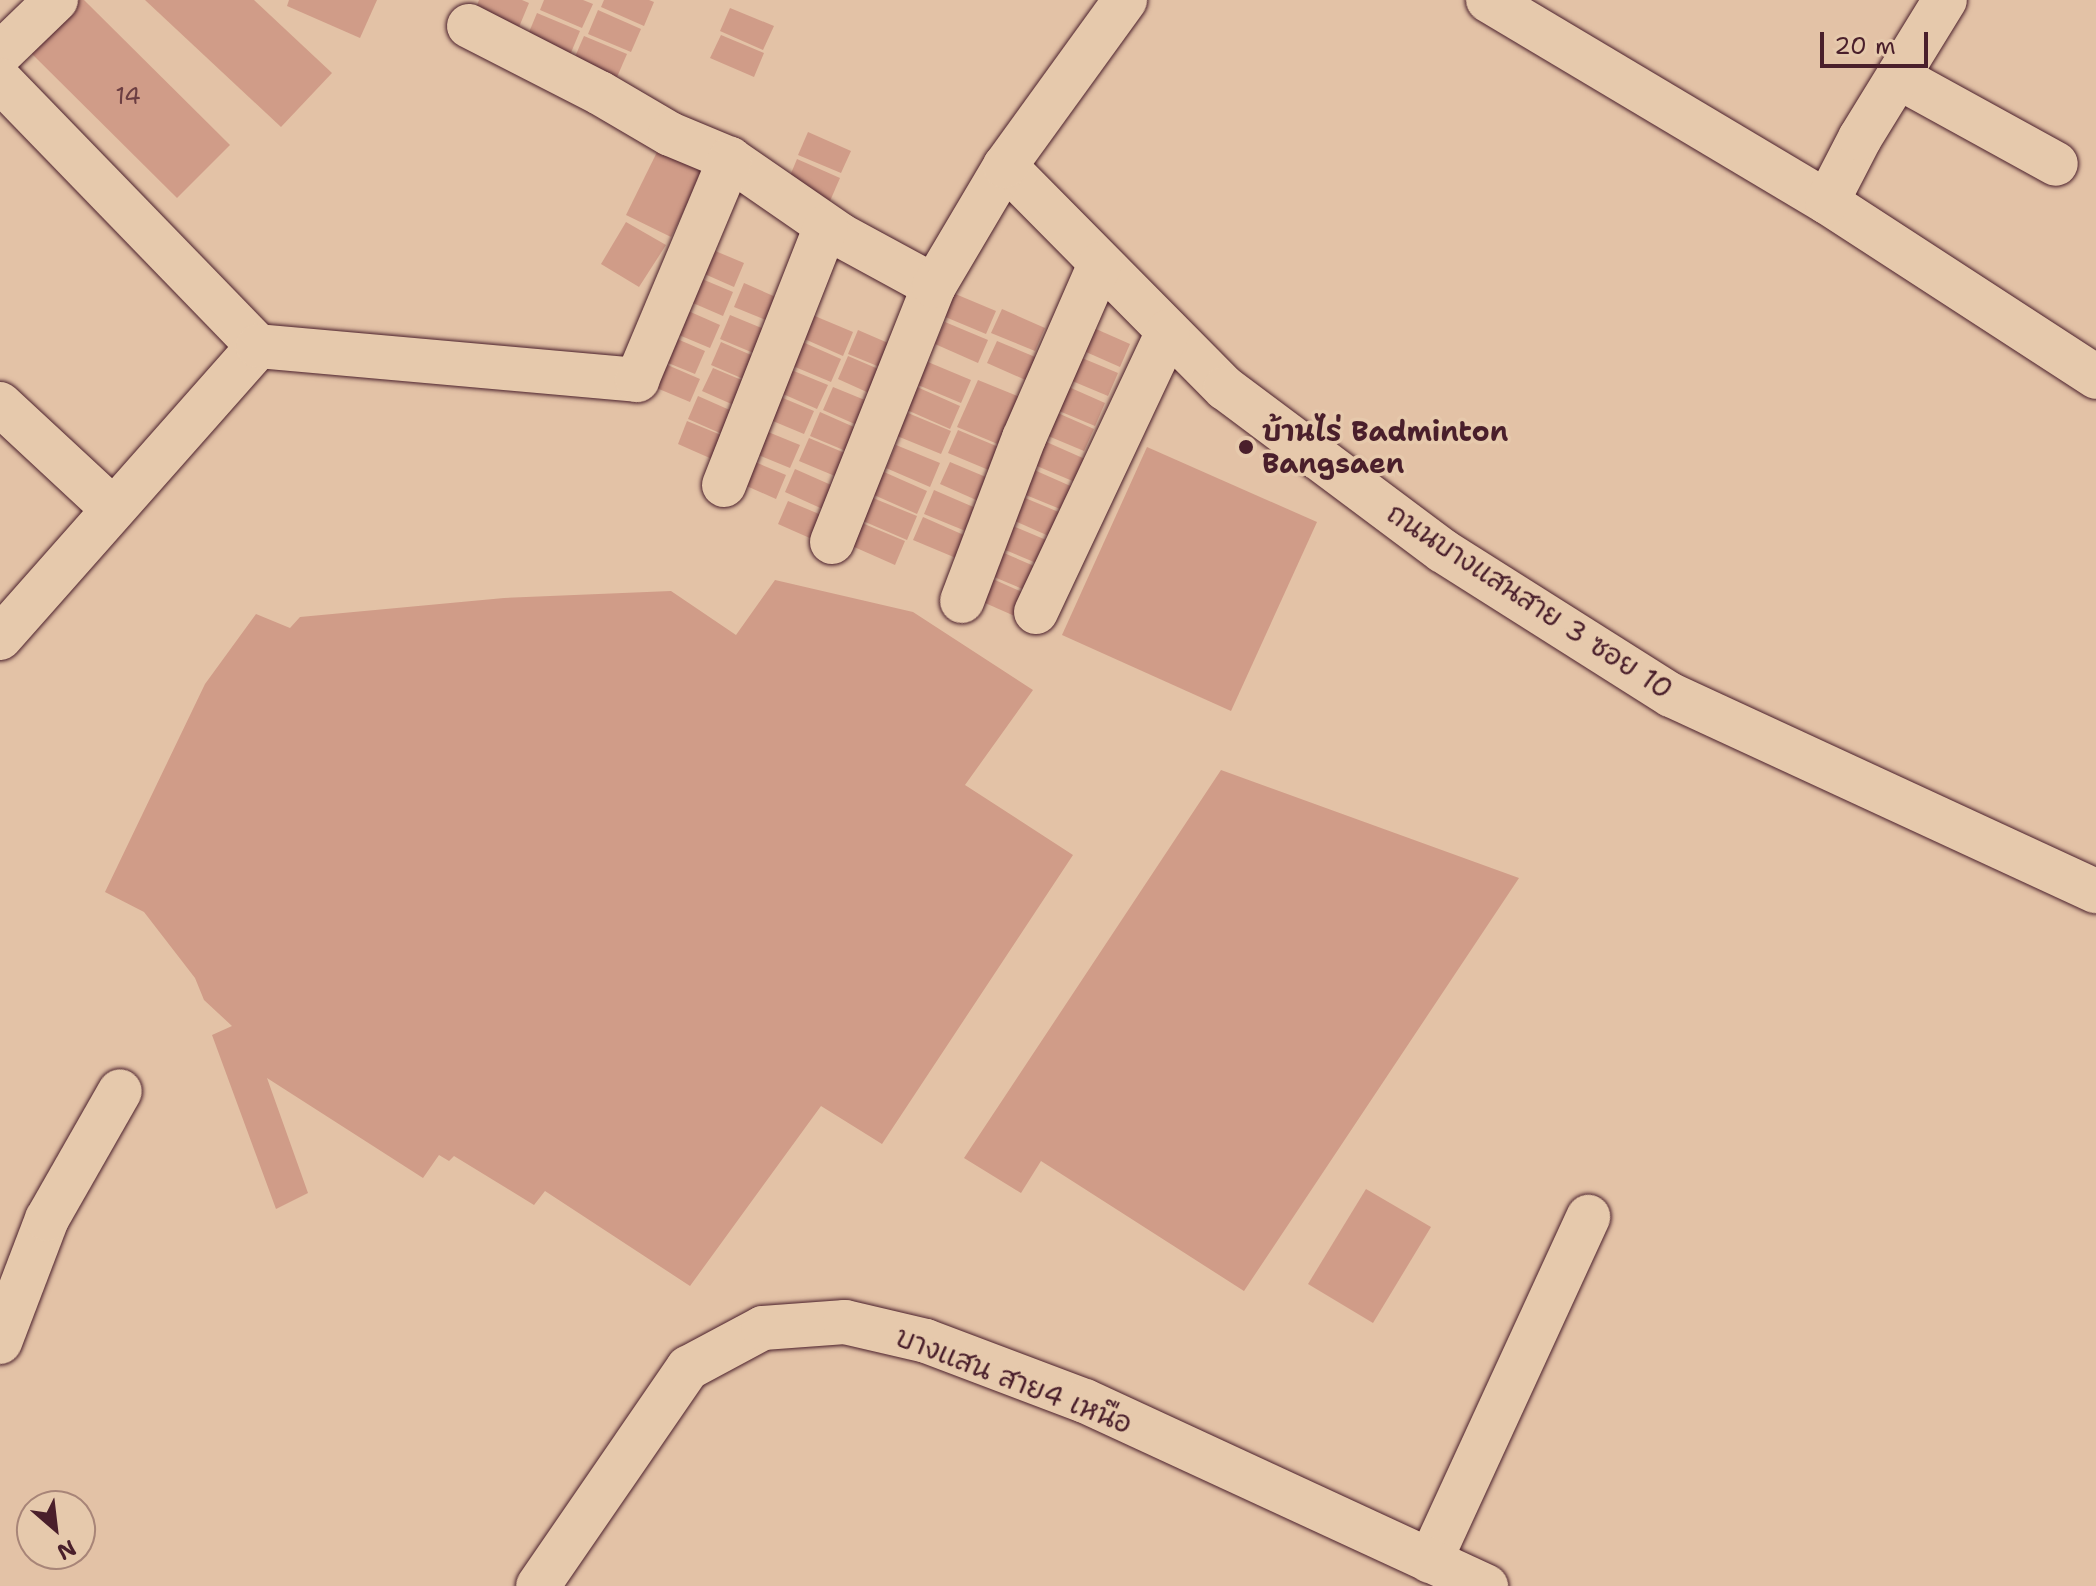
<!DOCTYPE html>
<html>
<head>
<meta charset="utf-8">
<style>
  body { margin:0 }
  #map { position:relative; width:2096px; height:1586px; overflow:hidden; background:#e3c2a6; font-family:"Shantell Sans","Playpen Sans Thai",sans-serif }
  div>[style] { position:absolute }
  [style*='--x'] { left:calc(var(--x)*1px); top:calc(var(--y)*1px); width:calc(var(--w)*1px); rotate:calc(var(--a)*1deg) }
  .building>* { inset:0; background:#d09c88 }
  .roads { filter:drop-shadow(0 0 2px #4a1f2b) drop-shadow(0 0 2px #4a1f2b) }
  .minor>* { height:44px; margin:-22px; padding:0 22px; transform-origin:22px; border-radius:22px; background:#e6c9ac }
  .dots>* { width:22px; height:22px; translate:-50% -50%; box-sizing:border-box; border:4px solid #e6c9ac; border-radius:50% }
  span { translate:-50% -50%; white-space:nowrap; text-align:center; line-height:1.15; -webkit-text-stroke:7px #e6c9ac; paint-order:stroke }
  .number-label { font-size:24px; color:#6c3e42 }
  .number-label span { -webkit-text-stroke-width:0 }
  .poi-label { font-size:28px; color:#4a1f2b; font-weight:700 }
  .left { translate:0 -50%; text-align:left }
  .street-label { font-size:28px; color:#4a1f2b }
  .north { position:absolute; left:16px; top:1490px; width:80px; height:80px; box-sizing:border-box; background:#e6c9ac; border:2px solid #a88578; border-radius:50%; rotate:152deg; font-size:22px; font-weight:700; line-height:32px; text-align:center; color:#4a1f2b }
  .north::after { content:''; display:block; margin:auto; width:28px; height:36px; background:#4a1f2b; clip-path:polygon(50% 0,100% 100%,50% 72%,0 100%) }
  .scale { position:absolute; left:1820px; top:32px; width:108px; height:36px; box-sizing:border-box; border:4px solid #4a1f2b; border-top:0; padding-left:10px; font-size:24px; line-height:28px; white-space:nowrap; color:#4a1f2b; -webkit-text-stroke:6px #e6c9ac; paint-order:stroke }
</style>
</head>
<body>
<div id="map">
  <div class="building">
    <i style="clip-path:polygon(76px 0,84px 0,230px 145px,177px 198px,27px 49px)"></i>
    <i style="clip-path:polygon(145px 0,254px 0,332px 73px,281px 127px)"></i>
    <i style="clip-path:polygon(289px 0,377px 0,360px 38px,287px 6px)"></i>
    <i style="clip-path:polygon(479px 0,522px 0,529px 3px,519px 27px,476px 8px)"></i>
    <i style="clip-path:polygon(544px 0,583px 0,593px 4px,582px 28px,540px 10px)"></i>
    <i style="clip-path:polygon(604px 0,649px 0,654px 2px,644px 26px,601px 7px)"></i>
    <i style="clip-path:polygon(730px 8px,774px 26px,763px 50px,720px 31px)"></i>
    <i style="clip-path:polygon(598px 10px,641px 29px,631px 52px,588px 34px)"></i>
    <i style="clip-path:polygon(537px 13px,580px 31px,570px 55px,527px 37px)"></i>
    <i style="clip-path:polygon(721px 35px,764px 53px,754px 77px,710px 58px)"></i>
    <i style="clip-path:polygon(584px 36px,627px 54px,617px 77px,574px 59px)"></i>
    <i style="clip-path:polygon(808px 132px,851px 151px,841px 173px,798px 155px)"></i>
    <i style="clip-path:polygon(659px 148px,704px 170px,671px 237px,626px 215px)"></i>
    <i style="clip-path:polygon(797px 159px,840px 178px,830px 201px,787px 183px)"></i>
    <i style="clip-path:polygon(626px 222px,666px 245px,639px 287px,601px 264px)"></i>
    <i style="clip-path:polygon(701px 245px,744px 263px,734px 287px,691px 268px)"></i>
    <i style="clip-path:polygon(690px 274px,733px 292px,723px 316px,679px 297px)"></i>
    <i style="clip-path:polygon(744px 283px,787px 302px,778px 325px,734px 307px)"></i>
    <i style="clip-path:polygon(953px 293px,996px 311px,986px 334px,943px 316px)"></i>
    <i style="clip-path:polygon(677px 306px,720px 325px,710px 348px,667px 330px)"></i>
    <i style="clip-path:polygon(1002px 309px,1045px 328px,1035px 351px,991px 333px)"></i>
    <i style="clip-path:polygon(810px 314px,853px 332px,843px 356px,800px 337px)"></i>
    <i style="clip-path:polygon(730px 315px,774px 333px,763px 357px,720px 339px)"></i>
    <i style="clip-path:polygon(945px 322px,988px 340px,978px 363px,935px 344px)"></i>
    <i style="clip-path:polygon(1087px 325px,1130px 344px,1120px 367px,1077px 348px)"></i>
    <i style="clip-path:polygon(858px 330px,902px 349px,892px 372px,848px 354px)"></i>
    <i style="clip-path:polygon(661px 332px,705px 351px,695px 374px,651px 356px)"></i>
    <i style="clip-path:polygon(798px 340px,841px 359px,831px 382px,788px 364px)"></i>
    <i style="clip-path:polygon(997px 341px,1040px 359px,1030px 382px,987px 363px)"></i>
    <i style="clip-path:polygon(721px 342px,765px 361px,755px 384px,711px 365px)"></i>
    <i style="clip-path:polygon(1075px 355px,1118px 373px,1108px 396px,1065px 378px)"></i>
    <i style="clip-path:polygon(848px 356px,890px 374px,880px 398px,838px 379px)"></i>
    <i style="clip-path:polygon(656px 360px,700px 379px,690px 402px,647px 384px)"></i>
    <i style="clip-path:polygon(928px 362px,971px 380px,961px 403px,918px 385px)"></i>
    <i style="clip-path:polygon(784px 367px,828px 385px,817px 409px,774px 390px)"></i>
    <i style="clip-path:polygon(713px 368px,756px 386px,745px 410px,702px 391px)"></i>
    <i style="clip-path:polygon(978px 380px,1022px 398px,1000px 445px,957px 427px)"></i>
    <i style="clip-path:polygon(1062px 384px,1105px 403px,1095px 426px,1052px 408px)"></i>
    <i style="clip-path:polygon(833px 387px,877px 405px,866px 429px,823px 410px)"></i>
    <i style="clip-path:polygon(917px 387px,960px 406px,950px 429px,907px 410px)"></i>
    <i style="clip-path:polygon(771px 393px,814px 411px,804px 434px,761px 416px)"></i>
    <i style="clip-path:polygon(698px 396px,741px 415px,731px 438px,688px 419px)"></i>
    <i style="clip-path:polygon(1051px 410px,1094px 429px,1084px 451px,1041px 433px)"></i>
    <i style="clip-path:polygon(820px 412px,863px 431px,853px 454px,810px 436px)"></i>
    <i style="clip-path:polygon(908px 413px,951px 431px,941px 454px,897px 436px)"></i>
    <i style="clip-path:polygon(687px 421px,731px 439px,721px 463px,678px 444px)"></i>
    <i style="clip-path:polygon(756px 427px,800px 445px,790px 468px,746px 450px)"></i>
    <i style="clip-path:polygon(958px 430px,1001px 448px,991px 471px,948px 453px)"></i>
    <i style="clip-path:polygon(809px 438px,852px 456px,842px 479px,799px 461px)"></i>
    <i style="clip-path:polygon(1042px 440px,1085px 459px,1075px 482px,1032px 464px)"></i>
    <i style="clip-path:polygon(896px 445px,940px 463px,930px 487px,886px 468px)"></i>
    <i style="clip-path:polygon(1147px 447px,1317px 522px,1231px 711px,1062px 635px)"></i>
    <i style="clip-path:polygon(743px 457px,786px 475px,776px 499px,733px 480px)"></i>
    <i style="clip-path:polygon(950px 462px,993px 480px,983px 503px,940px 484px)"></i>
    <i style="clip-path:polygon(795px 469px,838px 488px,827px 511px,785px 492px)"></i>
    <i style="clip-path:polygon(1032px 469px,1075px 488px,1065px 511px,1021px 493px)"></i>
    <i style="clip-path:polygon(884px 472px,927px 491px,917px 514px,874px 495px)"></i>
    <i style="clip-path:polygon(934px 490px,978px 509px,968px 532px,924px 514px)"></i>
    <i style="clip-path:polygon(1018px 495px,1061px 513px,1051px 537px,1008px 518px)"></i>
    <i style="clip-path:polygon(873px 498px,917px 516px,907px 540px,863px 521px)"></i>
    <i style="clip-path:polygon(788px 501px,831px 519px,821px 543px,778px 524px)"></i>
    <i style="clip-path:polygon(923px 517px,966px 536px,956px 558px,913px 540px)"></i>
    <i style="clip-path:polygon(862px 523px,905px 541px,895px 565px,852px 546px)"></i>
    <i style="clip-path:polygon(1008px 524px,1051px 542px,1041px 565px,998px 547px)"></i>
    <i style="clip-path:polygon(997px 550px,1041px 569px,1030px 592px,987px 574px)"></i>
    <i style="clip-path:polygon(986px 576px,1029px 595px,1019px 618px,976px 599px)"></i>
    <i style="clip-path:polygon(775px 580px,913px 612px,1033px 690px,965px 785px,1073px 855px,882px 1144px,821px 1106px,690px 1286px,545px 1191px,534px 1205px,454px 1156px,449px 1161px,439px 1155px,423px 1178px,267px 1078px,308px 1193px,276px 1209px,212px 1035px,232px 1026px,204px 1000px,195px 978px,144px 912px,105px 892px,205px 684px,256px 614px,290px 628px,300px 617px,504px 598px,671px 591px,736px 635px)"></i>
    <i style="clip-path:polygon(1221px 770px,1519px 878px,1244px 1291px,1041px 1161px,1021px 1193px,964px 1158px)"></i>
    <i style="clip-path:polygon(1366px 1189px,1431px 1227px,1373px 1323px,1308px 1284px)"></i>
  </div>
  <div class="roads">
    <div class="minor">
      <i style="--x:1488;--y:0;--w:395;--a:30.8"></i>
      <i style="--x:1827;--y:202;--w:321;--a:33"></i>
      <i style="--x:469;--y:26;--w:147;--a:27.1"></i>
      <i style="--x:600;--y:93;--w:81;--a:30.4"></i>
      <i style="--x:670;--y:134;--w:65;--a:22.6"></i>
      <i style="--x:730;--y:159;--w:134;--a:34.6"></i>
      <i style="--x:840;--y:235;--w:107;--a:28.5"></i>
      <i style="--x:0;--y:54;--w:78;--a:-44"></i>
      <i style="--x:1898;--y:77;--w:180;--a:28.8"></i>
      <i style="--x:0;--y:80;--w:371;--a:45.9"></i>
      <i style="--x:1005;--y:166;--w:313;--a:45.3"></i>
      <i style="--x:1225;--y:388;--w:272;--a:36.8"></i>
      <i style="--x:1443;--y:551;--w:270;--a:32.3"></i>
      <i style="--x:1671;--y:695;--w:468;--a:24.8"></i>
      <i style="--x:1827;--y:202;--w:72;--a:-62.7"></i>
      <i style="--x:1860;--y:138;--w:162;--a:-58.4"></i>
      <i style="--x:0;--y:404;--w:153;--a:42.9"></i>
      <i style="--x:724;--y:485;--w:278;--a:-68.5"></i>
      <i style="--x:832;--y:542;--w:276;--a:-68.3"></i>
      <i style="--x:934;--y:286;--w:139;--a:-59.4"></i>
      <i style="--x:1005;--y:166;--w:205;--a:-54.1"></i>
      <i style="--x:962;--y:601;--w:174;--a:-69.2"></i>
      <i style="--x:1024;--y:438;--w:190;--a:-66.4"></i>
      <i style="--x:1036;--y:612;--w:310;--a:-64.8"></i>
      <i style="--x:0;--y:638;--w:390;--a:-48.5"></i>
      <i style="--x:258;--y:346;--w:381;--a:5.1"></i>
      <i style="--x:637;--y:380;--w:240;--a:-67.2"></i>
      <i style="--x:0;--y:1342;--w:132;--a:-69.1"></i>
      <i style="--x:47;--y:1219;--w:147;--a:-60.3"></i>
      <i style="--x:1430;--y:1561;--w:379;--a:-65.3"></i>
      <i style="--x:538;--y:1586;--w:265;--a:-55.5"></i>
      <i style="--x:688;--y:1368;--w:85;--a:-28.1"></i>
      <i style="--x:763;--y:1328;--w:82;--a:-4.2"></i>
      <i style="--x:845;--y:1322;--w:83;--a:13.2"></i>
      <i style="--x:926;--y:1341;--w:170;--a:20.7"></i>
      <i style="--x:1085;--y:1401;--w:442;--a:24.8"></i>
    </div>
  </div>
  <div class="dots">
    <i style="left:1246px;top:447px;background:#4a1f2b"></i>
  </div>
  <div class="number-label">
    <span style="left:128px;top:97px">14</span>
  </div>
  <div class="poi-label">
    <span class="left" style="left:1262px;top:447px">บ้านไร่ Badminton<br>Bangsaen</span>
  </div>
  <div class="street-label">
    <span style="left:1530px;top:601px;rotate:33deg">ถนนบางแสนสาย 3 ซอย 10</span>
    <span style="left:1014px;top:1380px;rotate:21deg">บางแสน สาย4 เหนือ</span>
  </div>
  <div class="north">N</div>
  <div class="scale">20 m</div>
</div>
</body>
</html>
